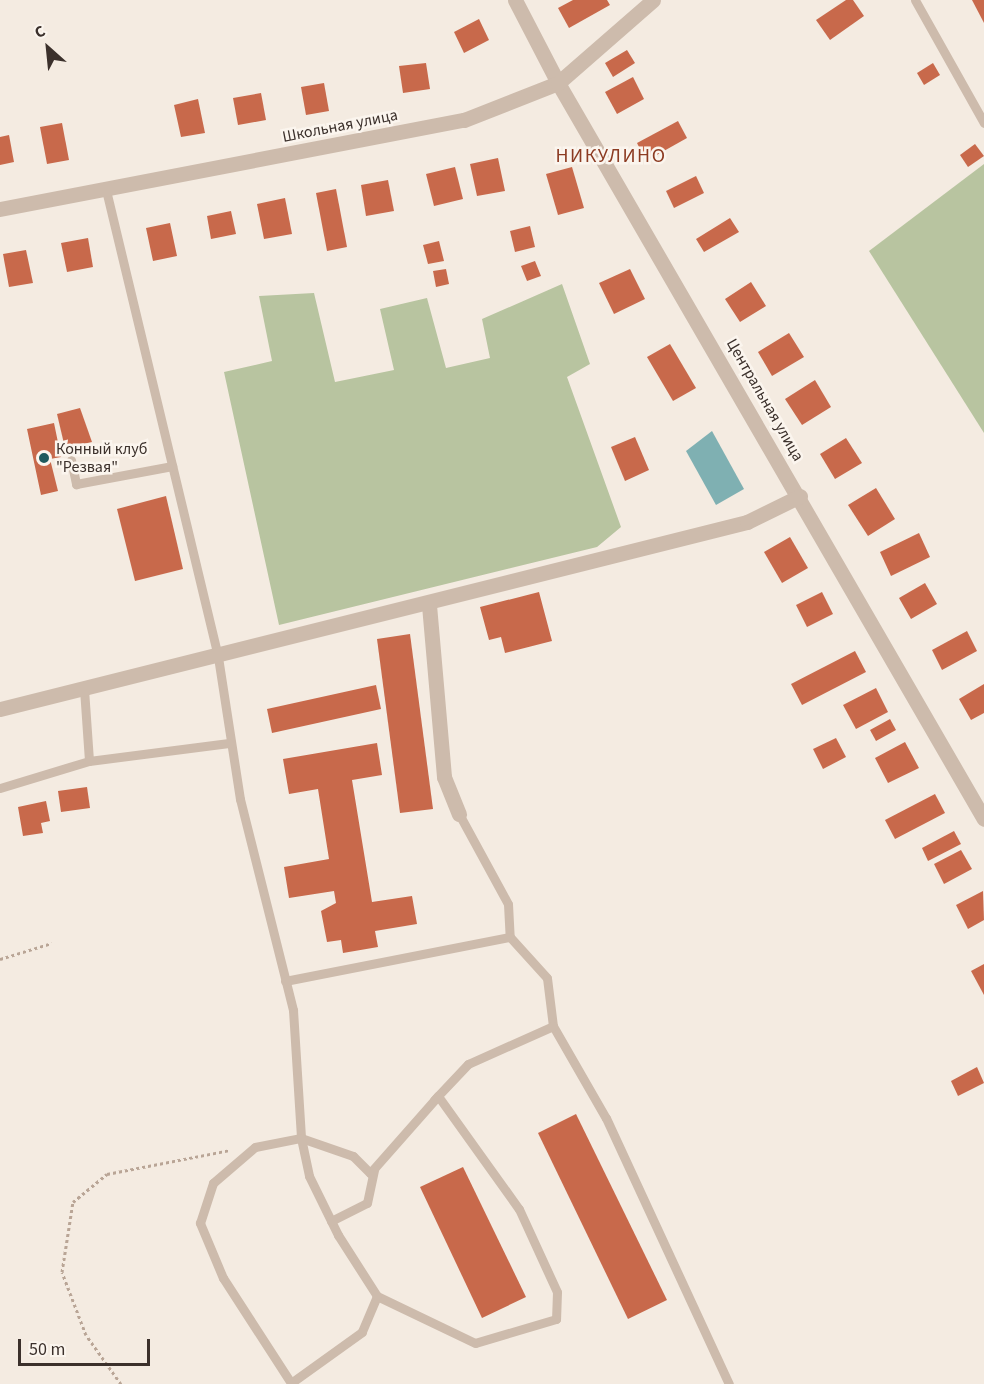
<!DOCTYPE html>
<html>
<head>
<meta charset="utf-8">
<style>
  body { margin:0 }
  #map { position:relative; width:984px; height:1384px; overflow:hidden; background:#f4ebe1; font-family:"Source Sans 3",sans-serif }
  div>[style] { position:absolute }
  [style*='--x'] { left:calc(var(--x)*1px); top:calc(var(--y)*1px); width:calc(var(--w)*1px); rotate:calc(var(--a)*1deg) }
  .green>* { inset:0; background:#b8c4a0 }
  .water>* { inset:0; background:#7fb0b2 }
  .building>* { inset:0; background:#c8694b }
  .path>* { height:3px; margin-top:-1.5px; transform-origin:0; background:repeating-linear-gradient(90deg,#b9a596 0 3px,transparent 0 6px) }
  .service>* { height:9px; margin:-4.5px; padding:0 4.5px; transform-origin:4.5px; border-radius:4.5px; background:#cdbbac }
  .minor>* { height:15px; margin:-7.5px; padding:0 7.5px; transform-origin:7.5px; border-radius:7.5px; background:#cdbbac }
  .dots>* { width:16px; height:16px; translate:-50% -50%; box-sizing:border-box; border:3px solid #fbf5ee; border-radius:50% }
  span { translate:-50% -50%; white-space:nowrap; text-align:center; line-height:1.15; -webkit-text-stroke:5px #fbf5ee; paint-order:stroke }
  .street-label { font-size:16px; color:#3b302b }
  .poi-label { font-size:16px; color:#3b302b }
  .left { translate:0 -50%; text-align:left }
  .quarter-label { font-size:20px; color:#8c3b22; letter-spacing:1.5px }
  .north { position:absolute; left:18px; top:18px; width:60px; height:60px; -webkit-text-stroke:4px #fbf5ee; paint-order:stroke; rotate:333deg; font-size:16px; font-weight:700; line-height:24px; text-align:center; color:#3b302b }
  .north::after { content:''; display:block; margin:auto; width:21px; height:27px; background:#3b302b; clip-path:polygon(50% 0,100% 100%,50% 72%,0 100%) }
  .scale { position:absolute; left:18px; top:1339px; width:132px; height:27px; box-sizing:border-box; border:3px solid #3b302b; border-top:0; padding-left:8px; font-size:18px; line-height:21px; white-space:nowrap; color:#3b302b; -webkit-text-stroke:4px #fbf5ee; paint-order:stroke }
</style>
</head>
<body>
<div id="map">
  <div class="green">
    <i style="clip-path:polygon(984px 164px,984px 433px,869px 251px)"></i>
    <i style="clip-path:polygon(562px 284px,590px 364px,567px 377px,621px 527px,597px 547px,279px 625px,224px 372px,272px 361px,259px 296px,314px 293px,335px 382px,394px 370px,380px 309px,427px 298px,446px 368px,490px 358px,482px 319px)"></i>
  </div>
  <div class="water">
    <i style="clip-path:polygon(712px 431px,744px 489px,716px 505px,686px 451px)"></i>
  </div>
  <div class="building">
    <i style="clip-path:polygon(573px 0,607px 0,610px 5px,569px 28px,558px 8px)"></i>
    <i style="clip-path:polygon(846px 0,853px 0,864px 16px,830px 40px,816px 20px)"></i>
    <i style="clip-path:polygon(972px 0,984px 0,984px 23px)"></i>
    <i style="clip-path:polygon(479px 19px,489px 40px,464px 53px,454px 32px)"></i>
    <i style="clip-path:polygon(627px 50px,635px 63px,613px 77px,605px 63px)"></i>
    <i style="clip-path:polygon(426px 63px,430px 89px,403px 93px,399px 66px)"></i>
    <i style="clip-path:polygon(933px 63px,940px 75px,924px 85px,917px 73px)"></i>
    <i style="clip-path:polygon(633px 77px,644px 99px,617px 114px,605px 92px)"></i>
    <i style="clip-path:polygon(324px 83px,329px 111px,306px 115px,301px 87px)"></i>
    <i style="clip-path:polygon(261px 93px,266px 120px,238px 125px,233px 98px)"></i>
    <i style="clip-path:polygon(198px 99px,205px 133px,181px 137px,174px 105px)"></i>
    <i style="clip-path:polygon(678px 121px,687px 138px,646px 161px,637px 143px)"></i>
    <i style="clip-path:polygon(62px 123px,69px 160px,47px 164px,40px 127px)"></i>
    <i style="clip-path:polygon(9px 135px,14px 162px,0 165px,0 137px)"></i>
    <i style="clip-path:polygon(975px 144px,984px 156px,968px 167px,960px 155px)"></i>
    <i style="clip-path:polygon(498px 158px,505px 191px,477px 196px,470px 164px)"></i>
    <i style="clip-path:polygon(455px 167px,463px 199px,434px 206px,426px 174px)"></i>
    <i style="clip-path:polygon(572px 167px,584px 208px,558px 215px,546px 174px)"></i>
    <i style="clip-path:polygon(696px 176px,704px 193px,674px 208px,666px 191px)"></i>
    <i style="clip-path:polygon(388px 180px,394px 211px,366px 216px,361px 185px)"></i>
    <i style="clip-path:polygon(336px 189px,347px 247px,327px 251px,316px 193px)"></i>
    <i style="clip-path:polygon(285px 198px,292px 234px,264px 239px,257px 204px)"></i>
    <i style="clip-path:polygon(231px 211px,236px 234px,211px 239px,207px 216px)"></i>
    <i style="clip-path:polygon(730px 218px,739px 232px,704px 252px,696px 239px)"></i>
    <i style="clip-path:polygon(170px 223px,177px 256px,153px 261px,146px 228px)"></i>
    <i style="clip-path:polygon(530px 226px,535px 247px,515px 252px,510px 231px)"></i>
    <i style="clip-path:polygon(88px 238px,93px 267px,67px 272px,61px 243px)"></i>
    <i style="clip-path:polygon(439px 241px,444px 261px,428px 264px,423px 245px)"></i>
    <i style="clip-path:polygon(26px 250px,33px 283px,9px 287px,3px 254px)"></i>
    <i style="clip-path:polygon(535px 261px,541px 276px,527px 281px,521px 266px)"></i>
    <i style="clip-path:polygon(446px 269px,449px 284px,436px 287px,433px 271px)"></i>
    <i style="clip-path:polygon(630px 269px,645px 299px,614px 314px,599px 283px)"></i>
    <i style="clip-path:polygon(751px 282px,766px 306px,740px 322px,725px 299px)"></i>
    <i style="clip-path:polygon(789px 333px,804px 357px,772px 376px,758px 352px)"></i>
    <i style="clip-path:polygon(670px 344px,696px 388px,673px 401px,647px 357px)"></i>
    <i style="clip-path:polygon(815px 380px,831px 407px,802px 425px,785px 399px)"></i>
    <i style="clip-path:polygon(80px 408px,92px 442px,65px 448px,57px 414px)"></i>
    <i style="clip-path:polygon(54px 423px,61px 457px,50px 459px,58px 491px,41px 495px,27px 429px)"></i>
    <i style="clip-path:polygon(635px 437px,649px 470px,625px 481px,611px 447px)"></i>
    <i style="clip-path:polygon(846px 438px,862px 463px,835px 479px,820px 454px)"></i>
    <i style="clip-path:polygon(876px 488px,895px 519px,868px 536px,848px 505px)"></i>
    <i style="clip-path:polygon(166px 496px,183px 569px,135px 581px,117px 509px)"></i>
    <i style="clip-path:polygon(919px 533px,930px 557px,891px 576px,880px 552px)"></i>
    <i style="clip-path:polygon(790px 537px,808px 568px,782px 583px,764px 552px)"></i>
    <i style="clip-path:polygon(925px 583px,937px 604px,911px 619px,899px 598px)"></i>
    <i style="clip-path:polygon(539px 592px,552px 641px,505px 653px,501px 637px,489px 640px,480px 607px)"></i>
    <i style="clip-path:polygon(822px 592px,833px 614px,807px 627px,796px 605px)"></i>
    <i style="clip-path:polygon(967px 631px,977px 651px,942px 670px,932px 650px)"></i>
    <i style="clip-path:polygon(410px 634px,433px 809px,400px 813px,377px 639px)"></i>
    <i style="clip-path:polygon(855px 651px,866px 672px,802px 705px,791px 684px)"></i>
    <i style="clip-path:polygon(984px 684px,984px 713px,971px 720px,959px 699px)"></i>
    <i style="clip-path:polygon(376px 685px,381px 709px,272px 733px,267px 709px)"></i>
    <i style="clip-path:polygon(876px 688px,888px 712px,856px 729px,843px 705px)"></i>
    <i style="clip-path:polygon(890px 719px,896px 730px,876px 741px,870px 730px)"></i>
    <i style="clip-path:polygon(836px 738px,846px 757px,823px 769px,813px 749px)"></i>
    <i style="clip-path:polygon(905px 742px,919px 768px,888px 783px,875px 758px)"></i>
    <i style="clip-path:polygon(377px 743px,382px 775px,352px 780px,372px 902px,412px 896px,417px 924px,375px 931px,378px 947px,343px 953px,341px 940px,327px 942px,321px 911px,336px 903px,334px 891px,289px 898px,284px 867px,329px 859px,318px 789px,289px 794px,283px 759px)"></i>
    <i style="clip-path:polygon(87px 787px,90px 808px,61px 812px,58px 791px)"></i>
    <i style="clip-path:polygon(935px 794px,945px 813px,895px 839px,885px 820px)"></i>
    <i style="clip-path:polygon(46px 801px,50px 821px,41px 823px,43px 833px,23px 836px,18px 807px)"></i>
    <i style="clip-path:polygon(954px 831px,961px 844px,928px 861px,922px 848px)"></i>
    <i style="clip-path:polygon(961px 850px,972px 869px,944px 884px,934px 864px)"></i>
    <i style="clip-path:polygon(983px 891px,984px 920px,968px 929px,956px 905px)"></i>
    <i style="clip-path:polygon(984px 964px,984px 995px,971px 971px)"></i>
    <i style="clip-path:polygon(977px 1067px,984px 1083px,958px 1096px,951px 1081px)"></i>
    <i style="clip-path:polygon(576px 1114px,667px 1300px,628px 1319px,538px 1133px)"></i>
    <i style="clip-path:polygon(463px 1167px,526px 1297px,482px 1318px,420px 1187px)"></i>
  </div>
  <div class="path">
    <i style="--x:0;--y:959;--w:54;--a:-17.1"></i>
    <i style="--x:121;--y:1384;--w:60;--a:-125.5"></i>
    <i style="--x:86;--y:1335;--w:67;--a:-110.9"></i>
    <i style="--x:62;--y:1272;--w:71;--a:-81.1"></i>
    <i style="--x:73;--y:1202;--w:44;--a:-39.5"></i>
    <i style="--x:107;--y:1174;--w:125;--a:-11"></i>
  </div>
  <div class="service">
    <i style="--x:915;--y:0;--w:141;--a:60.7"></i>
    <i style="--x:106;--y:190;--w:480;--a:76.5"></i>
    <i style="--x:218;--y:657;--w:144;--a:81.2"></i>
    <i style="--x:240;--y:799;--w:218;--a:75.9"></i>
    <i style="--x:293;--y:1010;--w:128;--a:86.4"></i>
    <i style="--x:301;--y:1138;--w:55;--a:19.1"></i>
    <i style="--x:353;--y:1156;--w:24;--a:45"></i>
    <i style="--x:370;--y:1173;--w:103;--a:-48.6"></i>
    <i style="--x:438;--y:1096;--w:139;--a:54.4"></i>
    <i style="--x:519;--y:1209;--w:91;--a:65.4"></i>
    <i style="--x:557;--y:1292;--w:27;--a:92"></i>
    <i style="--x:556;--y:1319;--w:84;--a:163.5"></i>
    <i style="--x:475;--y:1343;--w:109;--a:-154.4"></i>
    <i style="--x:377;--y:1296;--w:39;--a:113"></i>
    <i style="--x:362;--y:1332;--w:87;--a:144.3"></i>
    <i style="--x:291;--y:1383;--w:125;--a:-122.9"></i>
    <i style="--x:223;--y:1278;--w:60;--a:-112.7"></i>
    <i style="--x:200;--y:1223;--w:42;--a:-72"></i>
    <i style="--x:213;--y:1183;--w:55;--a:-40.6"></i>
    <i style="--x:255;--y:1147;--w:47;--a:-11.1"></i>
    <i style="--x:301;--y:1138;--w:39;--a:78"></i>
    <i style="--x:309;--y:1176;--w:66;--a:63.8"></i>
    <i style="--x:338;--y:1235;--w:72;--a:57.4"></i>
    <i style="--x:71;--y:460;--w:25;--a:78"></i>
    <i style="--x:76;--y:484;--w:98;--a:-10.6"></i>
    <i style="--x:84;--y:689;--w:72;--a:86"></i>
    <i style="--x:0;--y:788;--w:93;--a:-16.9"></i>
    <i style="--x:89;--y:761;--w:141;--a:-7.3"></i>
    <i style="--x:459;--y:814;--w:102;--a:61.4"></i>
    <i style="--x:508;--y:904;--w:33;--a:87"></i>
    <i style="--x:510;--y:937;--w:55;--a:47.9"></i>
    <i style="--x:547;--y:978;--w:48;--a:82.9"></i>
    <i style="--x:553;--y:1026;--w:106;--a:60.1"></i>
    <i style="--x:606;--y:1118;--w:293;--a:65.2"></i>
    <i style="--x:285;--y:981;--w:229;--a:-11.1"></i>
    <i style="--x:434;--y:1100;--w:50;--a:-46.6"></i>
    <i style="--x:468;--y:1064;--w:93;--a:-24.1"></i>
    <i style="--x:331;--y:1221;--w:40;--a:-26.6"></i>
    <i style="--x:367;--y:1203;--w:35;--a:-78"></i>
  </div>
  <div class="minor">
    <i style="--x:515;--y:0;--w:93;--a:62.6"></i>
    <i style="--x:558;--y:83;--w:850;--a:59.94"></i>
    <i style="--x:0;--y:209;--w:472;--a:-10.9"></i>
    <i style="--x:464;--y:120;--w:101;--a:-21.5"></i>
    <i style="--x:558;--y:83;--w:126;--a:-41.1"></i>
    <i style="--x:429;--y:605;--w:173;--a:85"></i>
    <i style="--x:444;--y:777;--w:40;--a:68"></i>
    <i style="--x:0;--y:709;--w:770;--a:-14.05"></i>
    <i style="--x:747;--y:522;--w:59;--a:-26.1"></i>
  </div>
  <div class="dots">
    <i style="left:44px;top:458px;background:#1f5a5e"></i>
  </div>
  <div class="street-label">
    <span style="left:340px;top:126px;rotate:-11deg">Школьная улица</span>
    <span style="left:765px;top:400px;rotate:60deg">Центральная улица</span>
  </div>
  <div class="poi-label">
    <span class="left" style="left:56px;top:458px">Конный клуб<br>"Резвая"</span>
  </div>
  <div class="quarter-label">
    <span style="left:611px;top:156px">НИКУЛИНО</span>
  </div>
  <div class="north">С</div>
  <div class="scale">50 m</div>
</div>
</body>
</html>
